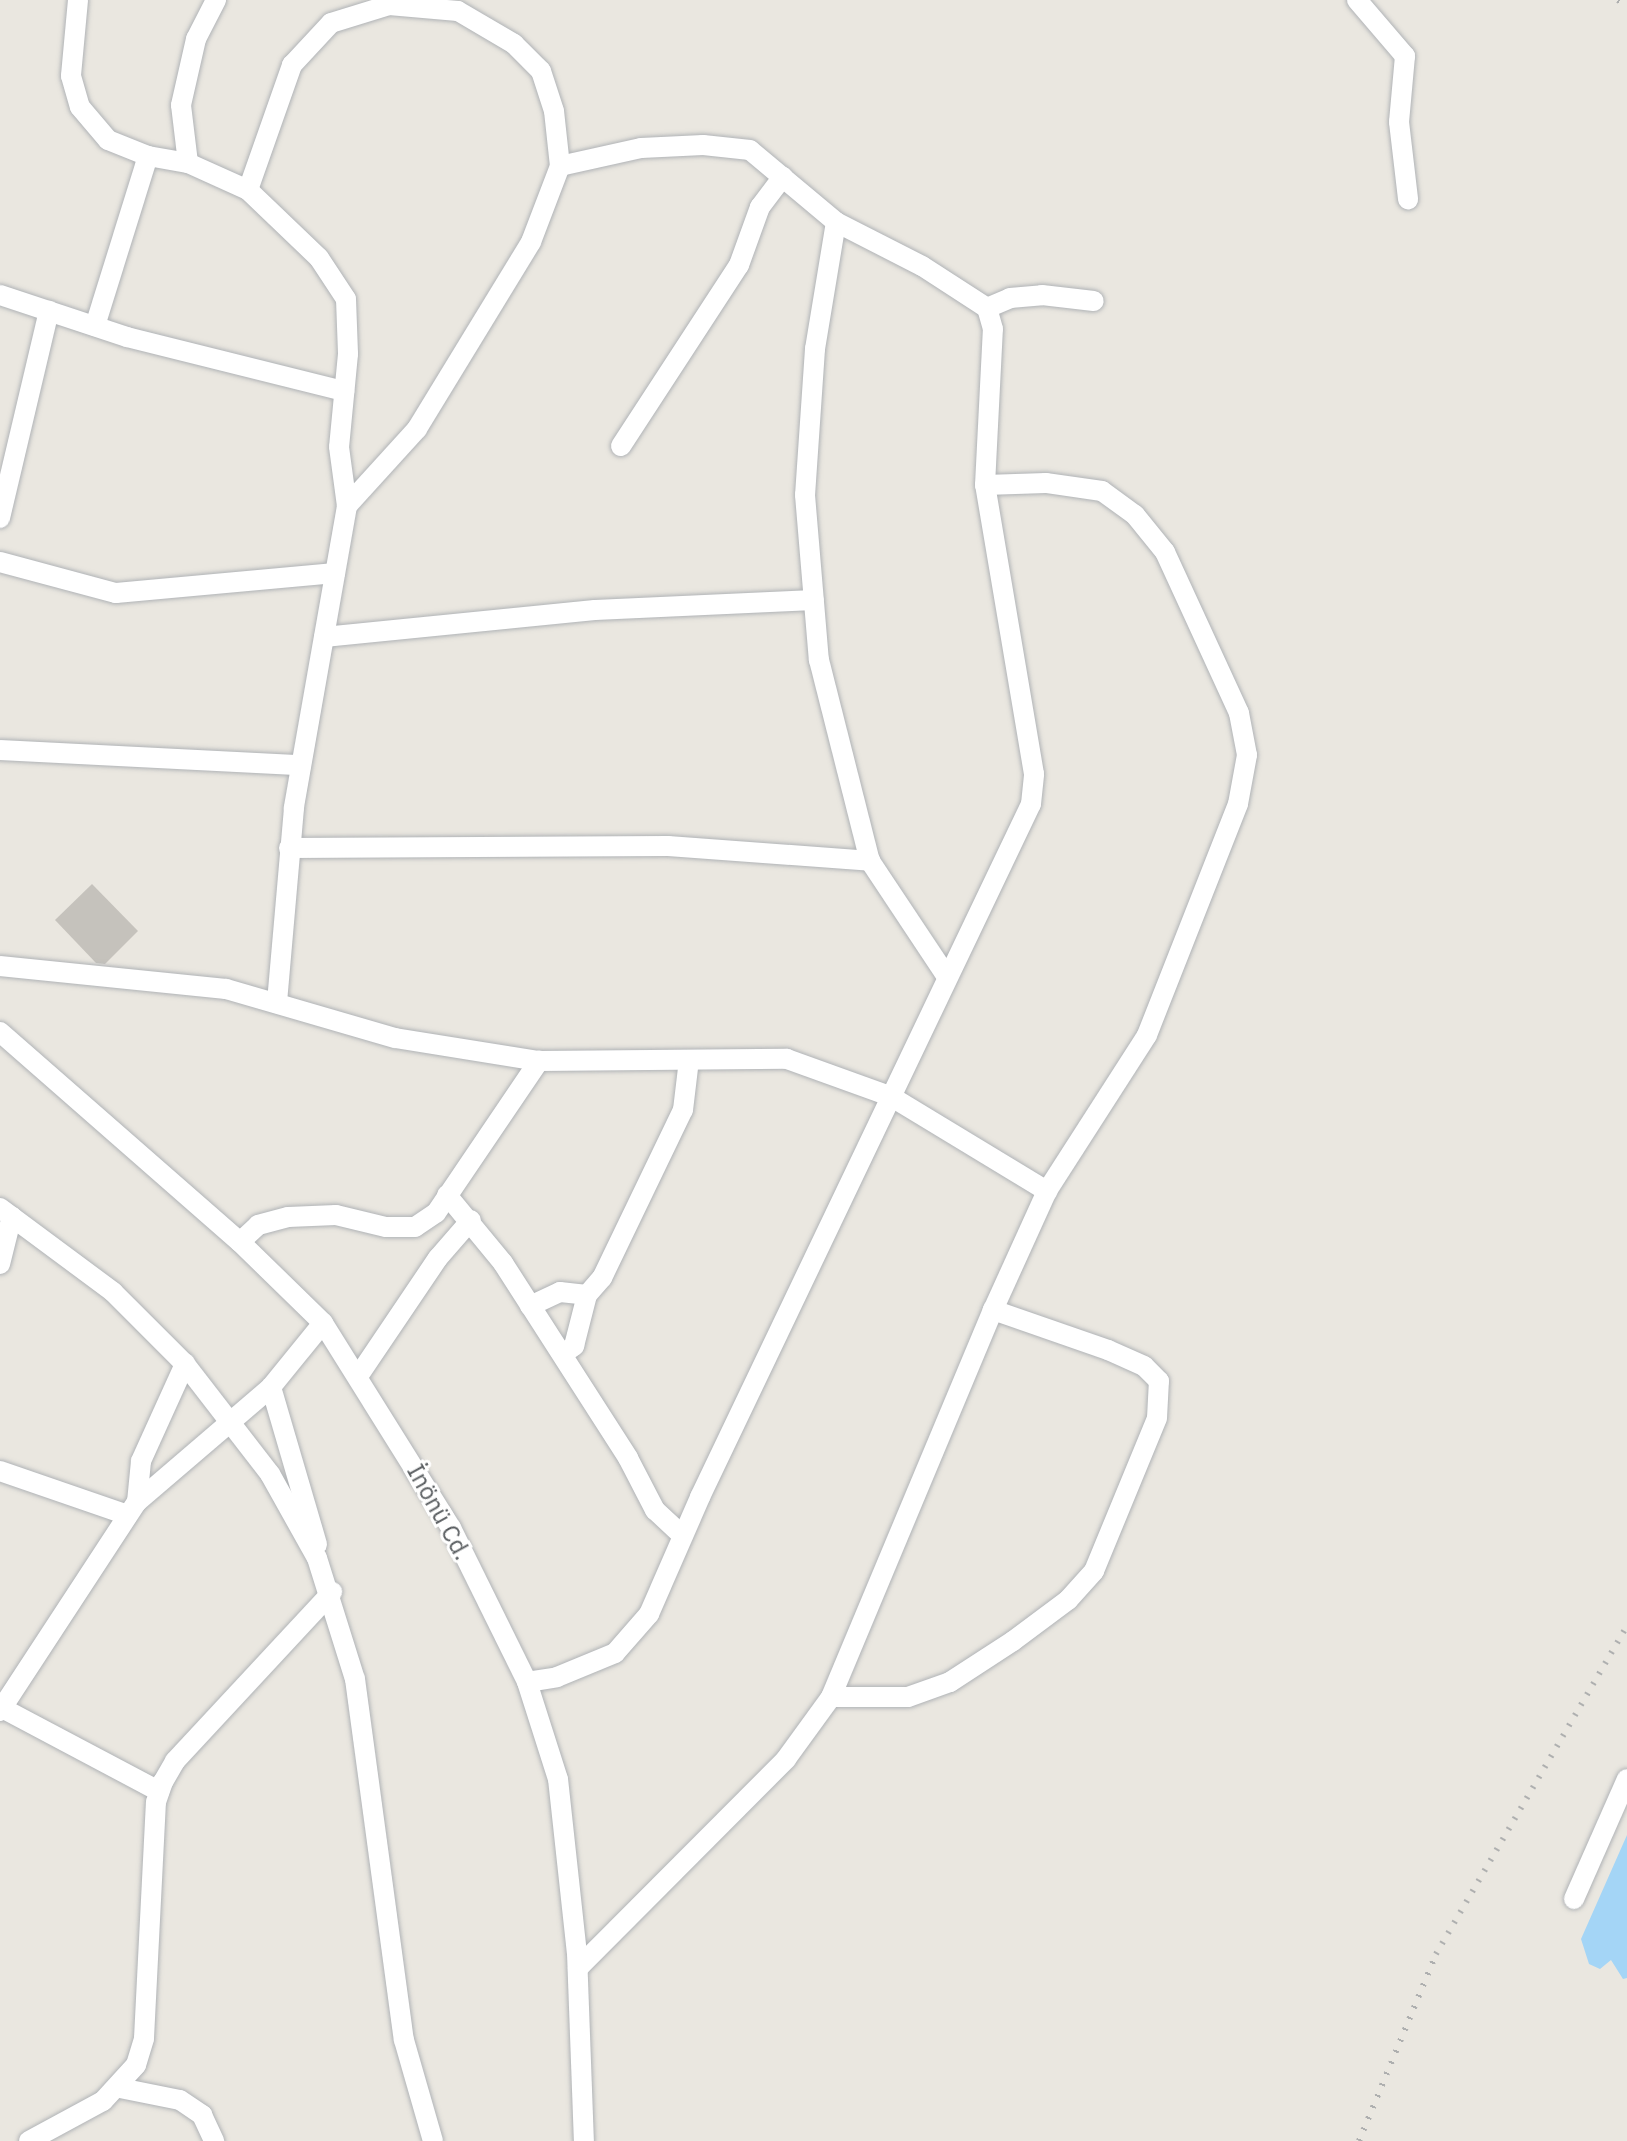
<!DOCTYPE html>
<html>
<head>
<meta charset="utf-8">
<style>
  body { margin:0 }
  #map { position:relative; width:1627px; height:2141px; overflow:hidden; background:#eae7e0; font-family:"IBM Plex Sans",sans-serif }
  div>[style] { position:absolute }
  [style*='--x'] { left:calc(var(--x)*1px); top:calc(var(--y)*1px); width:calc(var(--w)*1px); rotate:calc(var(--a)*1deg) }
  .water>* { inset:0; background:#a4d5f6 }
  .building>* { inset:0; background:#c5c2bc }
  .roads { filter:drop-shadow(0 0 2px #b0b3b6) drop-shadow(0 0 2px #b0b3b6) }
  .minor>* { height:20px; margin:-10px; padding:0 10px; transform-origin:10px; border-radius:10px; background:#fff }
  .rail>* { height:6px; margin-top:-3px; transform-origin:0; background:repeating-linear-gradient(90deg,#aeafaf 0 2px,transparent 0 12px) }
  span { translate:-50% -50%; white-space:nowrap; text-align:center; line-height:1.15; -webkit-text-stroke:6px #fff; paint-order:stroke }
  .street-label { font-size:24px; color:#585c5f }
</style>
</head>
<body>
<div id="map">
  <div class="water">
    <i style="clip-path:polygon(1627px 1835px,1627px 1978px,1623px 1979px,1611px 1960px,1600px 1969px,1589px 1964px,1581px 1939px)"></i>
  </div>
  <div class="building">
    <i style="clip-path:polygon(92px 884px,138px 931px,105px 964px,96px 963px,55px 920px)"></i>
  </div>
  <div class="roads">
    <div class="minor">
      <i style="--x:78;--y:0;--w:76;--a:95.3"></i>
      <i style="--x:71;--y:76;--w:32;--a:74"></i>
      <i style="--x:80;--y:107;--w:43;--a:49.7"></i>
      <i style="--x:108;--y:140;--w:43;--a:21.8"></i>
      <i style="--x:148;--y:156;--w:41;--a:9.9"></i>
      <i style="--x:188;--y:163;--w:66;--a:24.2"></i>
      <i style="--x:248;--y:190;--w:98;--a:43.8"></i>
      <i style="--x:319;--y:258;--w:49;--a:56.6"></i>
      <i style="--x:346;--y:299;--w:55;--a:87.9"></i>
      <i style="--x:348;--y:354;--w:93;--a:95.5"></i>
      <i style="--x:339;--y:447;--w:60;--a:82.3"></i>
      <i style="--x:1357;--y:0;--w:74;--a:49.4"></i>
      <i style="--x:1405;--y:56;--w:66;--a:95.2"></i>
      <i style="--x:1399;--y:122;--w:78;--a:83.3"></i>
      <i style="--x:188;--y:163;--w:58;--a:-96.9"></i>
      <i style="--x:181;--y:105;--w:68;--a:-77.2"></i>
      <i style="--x:196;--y:39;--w:44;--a:-62.9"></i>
      <i style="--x:248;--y:190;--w:133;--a:-70.6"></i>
      <i style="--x:292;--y:65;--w:57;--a:-47.1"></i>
      <i style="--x:331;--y:23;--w:61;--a:-17.2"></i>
      <i style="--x:389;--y:5;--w:69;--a:5"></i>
      <i style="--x:458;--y:11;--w:65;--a:30.5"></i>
      <i style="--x:514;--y:44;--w:38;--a:45"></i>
      <i style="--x:541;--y:71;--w:42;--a:72"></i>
      <i style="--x:554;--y:111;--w:55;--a:83.8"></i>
      <i style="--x:560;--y:166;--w:81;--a:110.9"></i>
      <i style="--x:531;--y:242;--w:219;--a:121.4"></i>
      <i style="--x:417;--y:429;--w:104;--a:132.3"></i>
      <i style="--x:347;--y:506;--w:307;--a:100"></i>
      <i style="--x:294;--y:808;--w:196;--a:95"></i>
      <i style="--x:836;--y:222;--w:129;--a:99.4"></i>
      <i style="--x:815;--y:349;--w:146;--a:93.9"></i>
      <i style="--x:805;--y:495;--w:166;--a:85.2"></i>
      <i style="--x:819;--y:660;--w:207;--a:75.8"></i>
      <i style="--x:870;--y:861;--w:139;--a:56.4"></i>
      <i style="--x:0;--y:295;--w:134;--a:18.3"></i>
      <i style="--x:127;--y:337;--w:224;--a:14"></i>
      <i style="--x:987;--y:308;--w:25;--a:-23"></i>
      <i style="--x:1010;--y:298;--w:32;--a:-5"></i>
      <i style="--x:1042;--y:295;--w:52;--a:6.6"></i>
      <i style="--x:95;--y:326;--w:178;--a:-72.7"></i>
      <i style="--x:621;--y:446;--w:216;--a:-56.9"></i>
      <i style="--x:739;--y:265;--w:62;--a:-70.1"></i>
      <i style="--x:760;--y:207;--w:38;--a:-53"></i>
      <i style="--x:0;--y:518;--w:213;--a:-76.7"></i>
      <i style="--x:0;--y:562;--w:120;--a:15"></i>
      <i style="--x:116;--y:593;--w:220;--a:-5.2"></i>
      <i style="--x:324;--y:637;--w:272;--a:-5.7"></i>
      <i style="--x:595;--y:610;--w:219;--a:-2.6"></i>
      <i style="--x:0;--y:750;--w:301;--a:2.9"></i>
      <i style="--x:289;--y:848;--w:379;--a:-0.3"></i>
      <i style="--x:668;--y:846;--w:203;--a:4.2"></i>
      <i style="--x:0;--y:966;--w:227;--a:5.8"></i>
      <i style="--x:226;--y:989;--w:176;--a:16.2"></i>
      <i style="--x:395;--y:1038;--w:146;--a:9.1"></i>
      <i style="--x:539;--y:1061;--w:248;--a:-0.5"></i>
      <i style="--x:787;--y:1059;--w:109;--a:19.8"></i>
      <i style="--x:890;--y:1096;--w:184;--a:31.2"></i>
      <i style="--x:0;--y:1032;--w:319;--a:41.2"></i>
      <i style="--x:240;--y:1242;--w:116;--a:44.3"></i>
      <i style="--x:323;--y:1323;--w:242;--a:58"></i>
      <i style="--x:451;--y:1528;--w:172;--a:63.7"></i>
      <i style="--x:527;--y:1682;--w:102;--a:72.3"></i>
      <i style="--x:558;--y:1779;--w:175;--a:83.8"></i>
      <i style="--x:577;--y:1953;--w:188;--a:87.9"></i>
      <i style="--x:447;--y:1195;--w:88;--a:50.5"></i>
      <i style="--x:503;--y:1263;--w:232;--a:57.3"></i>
      <i style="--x:628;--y:1458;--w:59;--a:62.6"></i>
      <i style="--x:655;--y:1510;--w:38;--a:43"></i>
      <i style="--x:0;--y:1208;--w:141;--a:36.6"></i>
      <i style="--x:113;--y:1292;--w:102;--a:45"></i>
      <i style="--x:185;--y:1364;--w:139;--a:52.3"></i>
      <i style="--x:270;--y:1474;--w:96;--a:60.8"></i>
      <i style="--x:317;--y:1558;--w:127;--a:72.6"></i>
      <i style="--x:355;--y:1679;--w:364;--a:82.3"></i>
      <i style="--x:404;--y:2040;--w:105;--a:74"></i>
      <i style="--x:240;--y:1242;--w:25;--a:-43"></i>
      <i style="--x:258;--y:1225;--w:31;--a:-15"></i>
      <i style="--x:288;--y:1217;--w:48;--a:-2.4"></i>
      <i style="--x:336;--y:1215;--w:51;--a:13.5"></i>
      <i style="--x:386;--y:1227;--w:29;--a:0"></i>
      <i style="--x:415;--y:1227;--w:25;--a:-34"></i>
      <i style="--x:436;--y:1213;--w:184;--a:-55.9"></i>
      <i style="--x:0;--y:1264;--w:49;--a:-76"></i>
      <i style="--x:530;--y:1306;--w:33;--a:-25"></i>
      <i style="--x:560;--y:1292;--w:27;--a:6"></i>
      <i style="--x:563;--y:1354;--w:14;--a:-36"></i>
      <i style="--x:574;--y:1346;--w:53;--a:-75.7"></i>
      <i style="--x:587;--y:1295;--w:23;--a:-49"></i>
      <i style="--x:602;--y:1278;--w:187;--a:-64.3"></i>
      <i style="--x:683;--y:1110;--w:50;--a:-83.2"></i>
      <i style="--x:359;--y:1375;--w:141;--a:-56"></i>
      <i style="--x:438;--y:1258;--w:50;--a:-49"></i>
      <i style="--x:271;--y:1387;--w:164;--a:73.7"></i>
      <i style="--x:0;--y:1471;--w:135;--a:19"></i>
      <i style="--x:137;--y:1502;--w:41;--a:-84.4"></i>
      <i style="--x:141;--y:1461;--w:107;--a:-65.6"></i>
      <i style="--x:527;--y:1682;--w:30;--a:-9"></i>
      <i style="--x:557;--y:1677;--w:63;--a:-22.5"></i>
      <i style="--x:615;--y:1653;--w:52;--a:-48.9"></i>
      <i style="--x:649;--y:1614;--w:128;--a:-66.4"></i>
      <i style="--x:700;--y:1497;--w:768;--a:-64.47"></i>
      <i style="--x:1031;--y:804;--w:30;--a:-84"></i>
      <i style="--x:1034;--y:774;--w:293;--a:-99.6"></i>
      <i style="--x:985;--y:485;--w:156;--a:-87.1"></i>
      <i style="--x:993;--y:329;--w:22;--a:-106"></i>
      <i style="--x:987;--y:308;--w:77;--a:-147.1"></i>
      <i style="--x:922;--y:266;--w:97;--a:-152.9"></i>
      <i style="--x:836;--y:222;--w:112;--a:-140.1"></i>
      <i style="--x:750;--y:150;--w:47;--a:-173.9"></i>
      <i style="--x:703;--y:145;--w:62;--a:177.2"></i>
      <i style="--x:641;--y:148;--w:83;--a:167.5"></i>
      <i style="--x:831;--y:1697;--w:77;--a:0"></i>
      <i style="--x:908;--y:1697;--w:45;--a:-19.7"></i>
      <i style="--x:950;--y:1682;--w:75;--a:-33.1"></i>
      <i style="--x:1013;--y:1641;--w:69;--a:-36.7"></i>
      <i style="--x:1068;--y:1600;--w:39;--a:-48"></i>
      <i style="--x:1094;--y:1571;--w:165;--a:-67.6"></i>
      <i style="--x:1157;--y:1418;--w:37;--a:-87"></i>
      <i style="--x:1159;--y:1381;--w:21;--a:-135"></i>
      <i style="--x:1144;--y:1366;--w:39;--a:-156"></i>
      <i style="--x:1108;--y:1350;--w:122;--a:-160.8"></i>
      <i style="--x:2;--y:1708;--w:178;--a:27.9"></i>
      <i style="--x:0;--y:1711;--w:250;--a:-56.8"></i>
      <i style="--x:137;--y:1502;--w:177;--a:-40.6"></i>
      <i style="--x:271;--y:1387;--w:82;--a:-50.9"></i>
      <i style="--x:1574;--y:1899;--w:131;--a:-66.2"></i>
      <i style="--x:578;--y:1968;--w:295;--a:-45.1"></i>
      <i style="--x:786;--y:1759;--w:77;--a:-54"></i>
      <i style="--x:831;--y:1697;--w:420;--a:-67.3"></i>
      <i style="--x:993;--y:1310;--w:131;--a:-65.6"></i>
      <i style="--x:1047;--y:1191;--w:185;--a:-57.3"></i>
      <i style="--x:1147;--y:1035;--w:248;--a:-68.5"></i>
      <i style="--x:1238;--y:804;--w:50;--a:-79.6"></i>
      <i style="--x:1247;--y:755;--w:43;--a:-100.8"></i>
      <i style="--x:1239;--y:713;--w:177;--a:-114.7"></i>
      <i style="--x:1165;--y:552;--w:48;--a:-129"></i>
      <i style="--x:1135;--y:515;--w:41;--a:-144"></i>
      <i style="--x:1102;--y:491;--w:57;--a:-171.9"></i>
      <i style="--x:1046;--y:483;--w:61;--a:178.1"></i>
      <i style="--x:120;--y:2088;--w:61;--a:11.3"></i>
      <i style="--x:180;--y:2100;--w:27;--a:34"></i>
      <i style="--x:202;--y:2115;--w:29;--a:65"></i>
      <i style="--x:29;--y:2141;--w:84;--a:-28.4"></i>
      <i style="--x:103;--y:2101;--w:49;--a:-47.5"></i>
      <i style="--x:136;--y:2065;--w:28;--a:-73"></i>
      <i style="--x:144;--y:2038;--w:236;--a:-87.1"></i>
      <i style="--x:156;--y:1802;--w:21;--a:-71"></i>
      <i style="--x:163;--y:1782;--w:24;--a:-60"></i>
      <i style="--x:175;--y:1761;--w:231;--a:-47.1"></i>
    </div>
  </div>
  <div class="rail">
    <i style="--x:1618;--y:0;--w:11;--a:38"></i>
    <i style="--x:1359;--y:2141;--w:202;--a:-67.6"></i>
    <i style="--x:1436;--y:1954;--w:380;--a:-59.8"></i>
  </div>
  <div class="street-label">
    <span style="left:439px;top:1512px;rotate:61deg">İnönü Cd.</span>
  </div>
</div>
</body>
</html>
